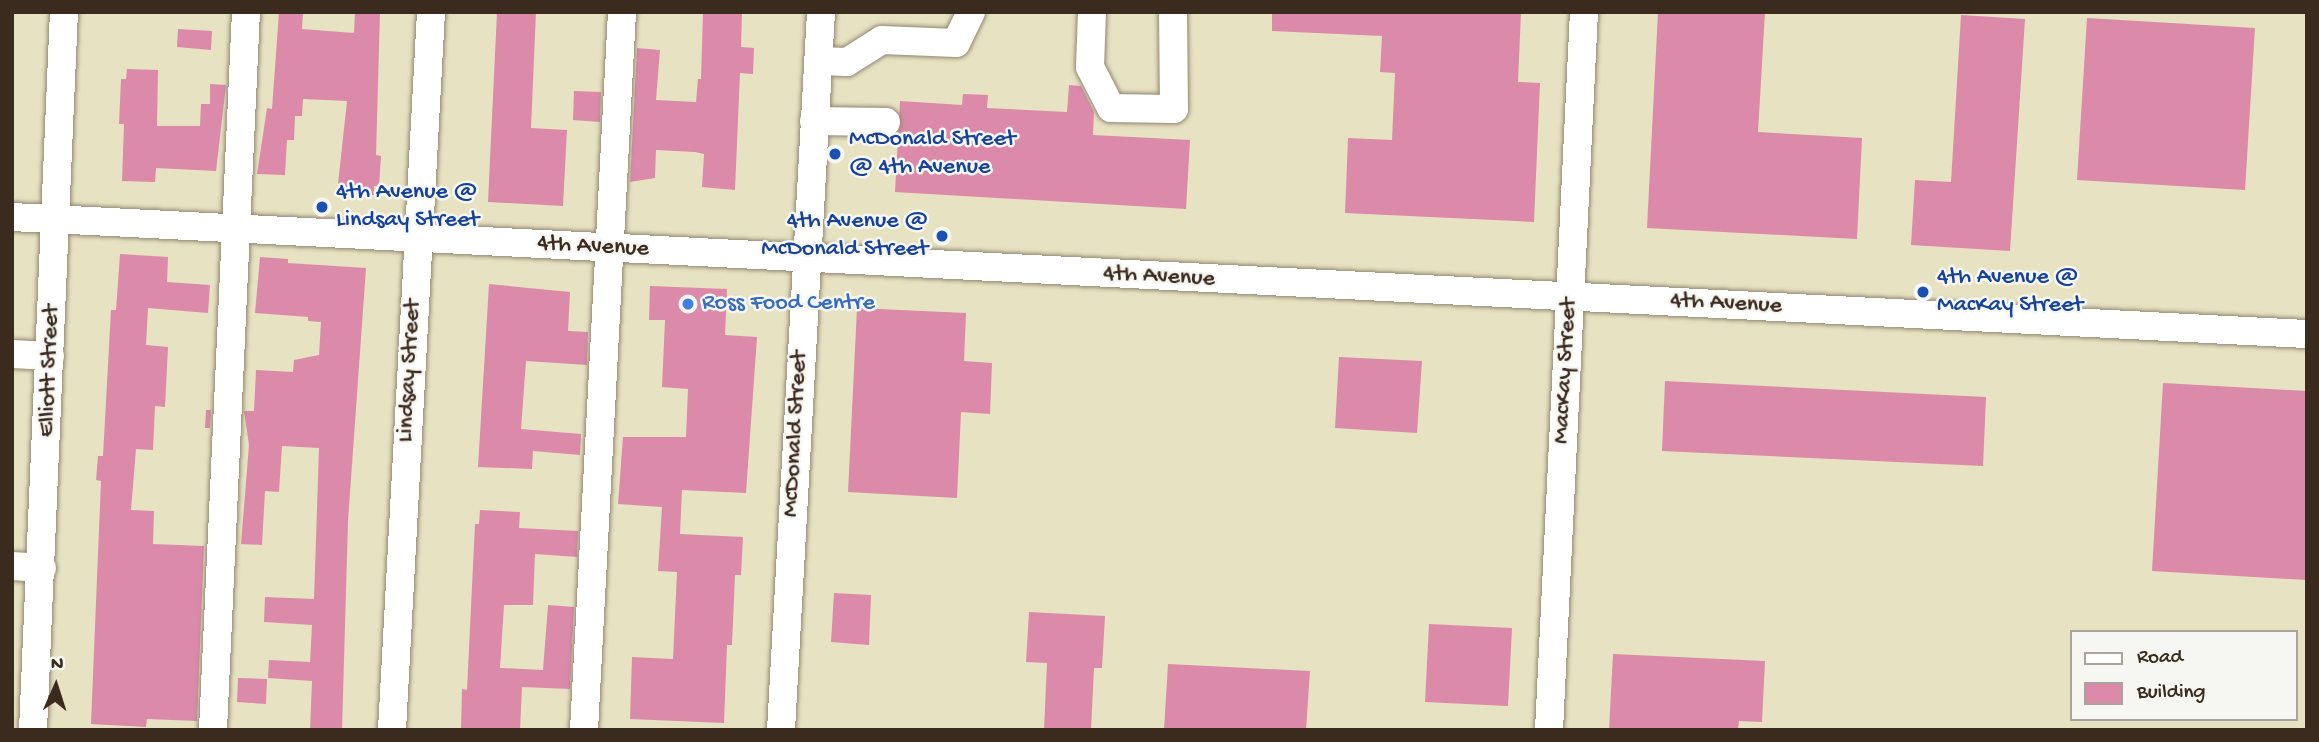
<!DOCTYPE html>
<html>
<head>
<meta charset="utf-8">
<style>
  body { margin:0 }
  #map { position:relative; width:2319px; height:742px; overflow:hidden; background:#e7e2c2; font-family:"Gochi Hand",sans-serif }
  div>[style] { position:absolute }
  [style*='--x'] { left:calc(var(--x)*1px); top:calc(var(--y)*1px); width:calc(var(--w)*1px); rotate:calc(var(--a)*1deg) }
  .building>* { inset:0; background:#db8aaa }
  .roads { filter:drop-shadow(0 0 2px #918670) drop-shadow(0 0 2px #918670) }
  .minor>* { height:28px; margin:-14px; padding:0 14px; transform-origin:14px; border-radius:14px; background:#fff }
  .dots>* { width:19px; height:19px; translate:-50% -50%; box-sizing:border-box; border:4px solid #f6f6f2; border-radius:50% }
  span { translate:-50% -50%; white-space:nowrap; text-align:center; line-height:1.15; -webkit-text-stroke:5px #f6f6f2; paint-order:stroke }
  .transit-label { font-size:24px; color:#164399 }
  .left { translate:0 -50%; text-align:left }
  .right { translate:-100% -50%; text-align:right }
  .street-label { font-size:24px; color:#3b2a1e }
  .shop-label { font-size:24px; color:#366cbe }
  .frame { position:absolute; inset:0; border:14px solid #3b2a1e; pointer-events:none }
  .legend { position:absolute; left:2070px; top:630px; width:228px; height:91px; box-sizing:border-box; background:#f6f6f2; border:2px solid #aba49d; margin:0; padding:9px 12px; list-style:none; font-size:21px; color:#3b2a1e }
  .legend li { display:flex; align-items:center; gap:14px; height:35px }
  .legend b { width:35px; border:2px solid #aba49d }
  .north { position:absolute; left:21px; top:651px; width:70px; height:70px; -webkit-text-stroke:5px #f6f6f2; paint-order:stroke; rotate:3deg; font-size:19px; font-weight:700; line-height:28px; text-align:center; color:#3b2a1e }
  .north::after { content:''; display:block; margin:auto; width:24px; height:32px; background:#3b2a1e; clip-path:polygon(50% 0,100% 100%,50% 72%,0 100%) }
</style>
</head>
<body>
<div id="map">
  <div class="building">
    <i style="clip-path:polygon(279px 12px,303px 12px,302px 29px,354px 33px,355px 12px,380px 12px,376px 155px,381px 156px,379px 186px,374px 186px,374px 195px,337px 193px,347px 101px,303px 99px,302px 116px,295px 116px,294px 140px,287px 140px,285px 175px,257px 174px,267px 108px,272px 109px)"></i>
    <i style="clip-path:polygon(497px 12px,536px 12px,531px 128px,567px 130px,563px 206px,488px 202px)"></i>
    <i style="clip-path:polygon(703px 12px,742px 12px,741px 47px,754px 48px,753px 74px,740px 73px,735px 190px,702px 187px,704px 154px,695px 152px,656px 150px,655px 178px,630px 182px,637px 48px,660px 50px,656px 100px,696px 102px,698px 79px,701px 79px)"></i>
    <i style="clip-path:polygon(1272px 12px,1521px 12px,1518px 82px,1540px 83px,1534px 222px,1345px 213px,1348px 138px,1392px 140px,1395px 73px,1380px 72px,1382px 36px,1272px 31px)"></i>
    <i style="clip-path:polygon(1658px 12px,1765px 12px,1758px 132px,1862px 138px,1857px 239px,1647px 228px)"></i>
    <i style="clip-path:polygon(1961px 15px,2025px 19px,2010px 251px,1911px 245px,1915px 180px,1951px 182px)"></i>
    <i style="clip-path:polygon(2087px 18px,2255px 28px,2245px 190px,2077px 180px)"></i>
    <i style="clip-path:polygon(178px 29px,212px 31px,211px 50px,177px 47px)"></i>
    <i style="clip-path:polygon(127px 69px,158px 70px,157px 126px,200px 126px,201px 104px,210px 104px,210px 84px,226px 85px,216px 171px,156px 168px,155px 182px,122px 181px,124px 124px,119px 124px,121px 79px,126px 79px)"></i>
    <i style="clip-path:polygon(1069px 85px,1081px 86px,1094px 112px,1093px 135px,1190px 140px,1186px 209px,895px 192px,900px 101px,962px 105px,963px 94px,988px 95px,987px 108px,1067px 112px)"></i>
    <i style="clip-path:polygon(574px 91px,601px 92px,600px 122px,573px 120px)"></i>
    <i style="clip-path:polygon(120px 254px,168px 257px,167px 282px,210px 285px,208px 313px,148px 308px,146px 345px,168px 347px,165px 407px,155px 406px,153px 450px,136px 449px,131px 510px,154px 511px,153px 544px,204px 546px,197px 721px,147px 719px,146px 727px,91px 724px,101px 481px,96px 480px,98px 456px,103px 456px,111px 310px,116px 310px)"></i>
    <i style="clip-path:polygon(260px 257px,288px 259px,288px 263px,366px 268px,348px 521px,342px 730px,310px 730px,312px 681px,268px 678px,269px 660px,310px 662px,312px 625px,264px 622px,265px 597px,314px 599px,319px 448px,282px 446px,279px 492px,265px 491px,262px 545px,241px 544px,249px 445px,244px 411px,254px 411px,256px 370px,293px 372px,294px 360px,319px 355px,321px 322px,308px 321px,308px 317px,255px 313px)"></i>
    <i style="clip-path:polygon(489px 284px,570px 292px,568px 331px,588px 332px,587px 365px,526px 361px,521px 429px,581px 434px,580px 455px,533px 451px,532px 469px,478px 467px)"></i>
    <i style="clip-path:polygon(650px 286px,727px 289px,725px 335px,757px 337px,746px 493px,682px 490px,680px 534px,743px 537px,741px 575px,735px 575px,732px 645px,727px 645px,724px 723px,630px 719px,632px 657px,673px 659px,677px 572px,658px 571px,662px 507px,618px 504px,623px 437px,686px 437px,688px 389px,662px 387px,665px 320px,649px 320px)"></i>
    <i style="clip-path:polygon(857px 308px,966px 313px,964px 361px,992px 363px,990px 414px,961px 412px,957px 498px,848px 492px)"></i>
    <i style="clip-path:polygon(1339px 357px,1422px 361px,1417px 433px,1335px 428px)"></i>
    <i style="clip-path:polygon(1665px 381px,1986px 397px,1983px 466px,1662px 451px)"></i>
    <i style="clip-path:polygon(2163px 383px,2307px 391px,2307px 580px,2152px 571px)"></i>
    <i style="clip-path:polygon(206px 410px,211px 410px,210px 428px,205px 428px)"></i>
    <i style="clip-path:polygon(480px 510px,520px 512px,519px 528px,578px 531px,577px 557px,535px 554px,533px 605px,504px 605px,500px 668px,543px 670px,548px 605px,574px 607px,570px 689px,522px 687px,520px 730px,461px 730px,462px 689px,467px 690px,475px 524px,479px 524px)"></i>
    <i style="clip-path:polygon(834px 593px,871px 595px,869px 645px,831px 642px)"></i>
    <i style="clip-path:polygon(1029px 612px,1105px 616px,1102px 668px,1094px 668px,1091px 730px,1044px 730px,1047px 663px,1026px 662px)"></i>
    <i style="clip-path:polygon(1429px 624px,1512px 628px,1508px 706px,1425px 702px)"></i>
    <i style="clip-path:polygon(1613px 654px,1765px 661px,1762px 722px,1739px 721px,1738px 730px,1609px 730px)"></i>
    <i style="clip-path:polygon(1168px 664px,1310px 671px,1306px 730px,1164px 730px)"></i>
    <i style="clip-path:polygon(238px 678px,267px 679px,266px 704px,237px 702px)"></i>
  </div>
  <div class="roads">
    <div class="minor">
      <i style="--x:1092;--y:12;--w:55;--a:92.1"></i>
      <i style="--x:1090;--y:67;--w:46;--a:62.9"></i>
      <i style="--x:1111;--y:108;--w:63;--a:0.9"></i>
      <i style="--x:1174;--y:109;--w:97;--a:-90.6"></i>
      <i style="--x:818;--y:61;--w:29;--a:2"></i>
      <i style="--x:847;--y:62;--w:41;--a:-32.2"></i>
      <i style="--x:882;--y:40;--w:74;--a:2.3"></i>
      <i style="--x:956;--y:43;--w:34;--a:-64"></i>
      <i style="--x:814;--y:121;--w:72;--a:0.8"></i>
      <i style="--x:12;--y:217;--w:2298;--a:2.92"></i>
      <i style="--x:12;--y:354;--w:38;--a:3"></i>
      <i style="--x:12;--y:566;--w:30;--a:4"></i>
      <i style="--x:33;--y:730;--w:719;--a:-87.53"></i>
      <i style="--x:213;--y:730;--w:719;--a:-87.37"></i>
      <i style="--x:392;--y:730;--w:719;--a:-86.89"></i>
      <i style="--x:584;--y:730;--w:719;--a:-86.97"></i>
      <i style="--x:781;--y:730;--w:719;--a:-86.81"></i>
      <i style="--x:1549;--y:730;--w:719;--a:-87.21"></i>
    </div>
  </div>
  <div class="dots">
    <i style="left:835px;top:154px;background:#1a4fb4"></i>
    <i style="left:322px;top:207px;background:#1a4fb4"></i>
    <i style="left:942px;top:236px;background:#1a4fb4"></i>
    <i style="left:1923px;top:292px;background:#1a4fb4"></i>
    <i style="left:688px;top:304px;background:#3f7fe0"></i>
  </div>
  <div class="transit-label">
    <span class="left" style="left:849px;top:154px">McDonald Street<br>@ 4th Avenue</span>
    <span class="left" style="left:336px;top:207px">4th Avenue @<br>Lindsay Street</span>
    <span class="right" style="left:928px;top:236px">4th Avenue @<br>McDonald Street</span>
    <span class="left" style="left:1937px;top:292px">4th Avenue @<br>MacKay Street</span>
  </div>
  <div class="street-label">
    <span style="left:593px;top:247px;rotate:3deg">4th Avenue</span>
    <span style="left:1159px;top:277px;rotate:3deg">4th Avenue</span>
    <span style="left:1726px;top:304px;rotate:3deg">4th Avenue</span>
    <span style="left:50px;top:371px;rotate:-88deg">Elliott Street</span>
    <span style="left:410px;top:371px;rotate:-87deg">Lindsay Street</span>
    <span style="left:1566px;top:371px;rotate:-87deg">MacKay Street</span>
    <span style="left:796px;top:434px;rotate:-87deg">McDonald Street</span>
  </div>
  <div class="shop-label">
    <span class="left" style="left:702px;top:304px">Ross Food Centre</span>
  </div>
  <div class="frame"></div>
  <ul class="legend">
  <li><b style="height:9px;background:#fff"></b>Road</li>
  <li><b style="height:19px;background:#db8aaa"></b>Building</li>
  </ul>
  <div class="north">N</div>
</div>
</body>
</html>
